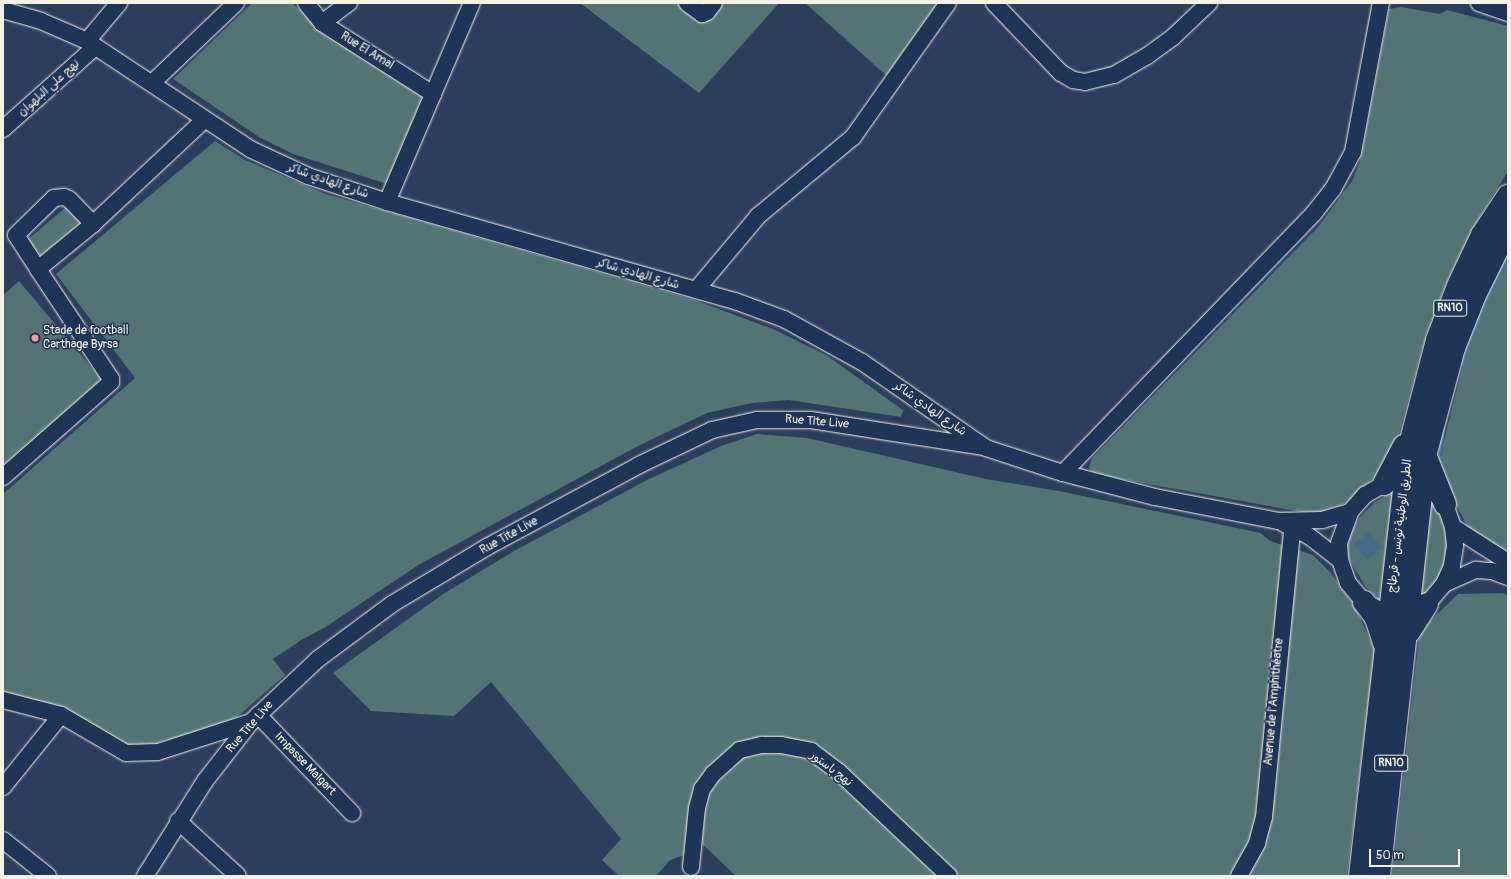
<!DOCTYPE html>
<html>
<head>
<meta charset="utf-8">
<style>
  body { margin:0 }
  #map { position:relative; width:1511px; height:879px; overflow:hidden; background:#2b3e5c; font-family:Pangolin,"Playpen Sans Arabic",sans-serif }
  div>[style] { position:absolute }
  [style*='--x'] { left:calc(var(--x)*1px); top:calc(var(--y)*1px); width:calc(var(--w)*1px); rotate:calc(var(--a)*1deg) }
  .green>* { inset:0; background:#527475 }
  .water>* { inset:0; background:#416d88 }
  .stream>* { height:3.5px; margin:-1.75px; padding:0 1.75px; transform-origin:1.75px; border-radius:1.75px; background:#416d88 }
  .roads { filter:drop-shadow(0 0 1px #f4f1e8) drop-shadow(0 0 1px #f4f1e8) }
  .minor>* { height:16px; margin:-8px; padding:0 8px; transform-origin:8px; border-radius:8px; background:#1d3557 }
  .highway>* { height:22px; margin:-11px; padding:0 11px; transform-origin:11px; border-radius:11px; background:#1d3557 }
  .dots>* { width:11px; height:11px; translate:-50% -50%; box-sizing:border-box; border:2px solid #1d3557; border-radius:50% }
  span { translate:-50% -50%; white-space:nowrap; text-align:center; line-height:1.15; -webkit-text-stroke:3px #1d3557; paint-order:stroke }
  .shield-label span { padding:1px 3px; background:#1d3557; border:1px solid; border-radius:3px; -webkit-text-stroke-width:0 }
  .shield-label { font-size:11px; color:#f4f1e8; font-weight:700 }
  .street-label { font-size:12px; color:#f4f1e8 }
  .poi-label { font-size:12px; color:#f4f1e8 }
  .left { translate:0 -50%; text-align:left }
  .frame { position:absolute; inset:0; border:4px solid #f4f1e8; pointer-events:none }
  .scale { position:absolute; left:1369px; top:849px; width:91px; height:18px; box-sizing:border-box; border:2px solid #f4f1e8; border-top:0; padding-left:5px; font-size:12px; line-height:14px; white-space:nowrap; color:#f4f1e8; -webkit-text-stroke:3px #1d3557; paint-order:stroke }
</style>
</head>
<body>
<div id="map">
  <div class="green">
    <i style="clip-path:polygon(252px 3px,292px 3px,320px 28px,428px 98px,387px 184px,293px 154px,259px 137px,173px 79px)"></i>
    <i style="clip-path:polygon(580px 3px,779px 3px,699px 93px)"></i>
    <i style="clip-path:polygon(805px 3px,950px 3px,888px 77px)"></i>
    <i style="clip-path:polygon(1401px 7px,1440px 14px,1447px 10px,1508px 26px,1508px 171px,1472px 229px,1448px 279px,1426px 335px,1394px 452px,1387px 466px,1346px 503px,1324px 512px,1302px 512px,1093px 474px,1089px 468px,1092px 458px,1318px 227px,1352px 181px,1360px 161px,1389px 9px)"></i>
    <i style="clip-path:polygon(215px 141px,245px 160px,326px 194px,692px 299px,773px 329px,826px 355px,903px 410px,901px 417px,789px 400px,752px 403px,707px 413px,638px 446px,420px 564px,324px 628px,303px 639px,273px 659px,285px 675px,237px 717px,180px 743px,126px 749px,67px 711px,3px 691px,3px 494px,135px 378px,56px 274px)"></i>
    <i style="clip-path:polygon(71px 203px,90px 225px,44px 260px,27px 240px)"></i>
    <i style="clip-path:polygon(1508px 260px,1508px 553px,1471px 533px,1443px 480px,1441px 452px,1466px 353px,1489px 295px)"></i>
    <i style="clip-path:polygon(19px 281px,103px 381px,3px 466px,3px 295px)"></i>
    <i style="clip-path:polygon(757px 434px,807px 438px,986px 479px,1059px 491px,1242px 529px,1260px 533px,1270px 541px,1313px 555px,1331px 573px,1355px 607px,1375px 651px,1347px 876px,736px 876px,701px 843px,693px 852px,670px 860px,656px 876px,619px 876px,602px 860px,621px 839px,491px 682px,454px 716px,371px 711px,333px 673px,443px 594px,516px 550px,647px 480px,721px 446px)"></i>
    <i style="clip-path:polygon(1396px 489px,1427px 494px,1441px 514px,1448px 540px,1444px 572px,1421px 602px,1384px 605px,1365px 586px,1349px 559px,1346px 548px,1347px 537px,1360px 517px,1375px 502px)"></i>
    <i style="clip-path:polygon(1503px 593px,1508px 596px,1508px 876px,1392px 876px,1419px 638px,1425px 626px,1458px 594px)"></i>
  </div>
  <div class="water">
    <i style="clip-path:polygon(1368px 532px,1381px 547px,1367px 560px,1354px 544px)"></i>
  </div>
  <div class="stream">
    <i style="--x:1461;--y:364;--w:74;--a:-68.6"></i>
    <i style="--x:1488;--y:295;--w:44;--a:-62.9"></i>
    <i style="--x:1440;--y:462;--w:32;--a:-85"></i>
  </div>
  <div class="roads">
    <div class="minor">
      <i style="--x:306;--y:3;--w:26;--a:51"></i>
      <i style="--x:322;--y:23;--w:132;--a:32.6"></i>
      <i style="--x:687;--y:3;--w:19;--a:36"></i>
      <i style="--x:702;--y:14;--w:5;--a:-22"></i>
      <i style="--x:707;--y:12;--w:11;--a:-52"></i>
      <i style="--x:994;--y:3;--w:97;--a:46.3"></i>
      <i style="--x:1061;--y:73;--w:14;--a:30"></i>
      <i style="--x:1073;--y:80;--w:12;--a:9"></i>
      <i style="--x:1085;--y:82;--w:30;--a:-14"></i>
      <i style="--x:1114;--y:75;--w:38;--a:-30"></i>
      <i style="--x:1147;--y:56;--w:32;--a:-36"></i>
      <i style="--x:1173;--y:37;--w:50;--a:-43.4"></i>
      <i style="--x:1479;--y:3;--w:31;--a:19"></i>
      <i style="--x:3;--y:10;--w:40;--a:16"></i>
      <i style="--x:41;--y:21;--w:50;--a:23.5"></i>
      <i style="--x:87;--y:41;--w:196;--a:33.5"></i>
      <i style="--x:250;--y:149;--w:64;--a:25"></i>
      <i style="--x:308;--y:176;--w:83;--a:18.2"></i>
      <i style="--x:387;--y:202;--w:362;--a:15.9"></i>
      <i style="--x:735;--y:301;--w:52;--a:20.2"></i>
      <i style="--x:784;--y:319;--w:89;--a:28.9"></i>
      <i style="--x:862;--y:362;--w:151;--a:34.7"></i>
      <i style="--x:986;--y:448;--w:81;--a:18"></i>
      <i style="--x:1063;--y:473;--w:95;--a:14.6"></i>
      <i style="--x:1155;--y:497;--w:125;--a:11"></i>
      <i style="--x:1278;--y:521;--w:44;--a:-1.3"></i>
      <i style="--x:1322;--y:520;--w:29;--a:-16"></i>
      <i style="--x:322;--y:23;--w:34;--a:-37"></i>
      <i style="--x:87;--y:41;--w:50;--a:-49.9"></i>
      <i style="--x:152;--y:83;--w:116;--a:-43.6"></i>
      <i style="--x:3;--y:129;--w:123;--a:-41.7"></i>
      <i style="--x:387;--y:202;--w:216;--a:-66.9"></i>
      <i style="--x:38;--y:269;--w:40;--a:-122.9"></i>
      <i style="--x:16;--y:235;--w:53;--a:-44.2"></i>
      <i style="--x:54;--y:198;--w:10;--a:-6"></i>
      <i style="--x:64;--y:197;--w:5;--a:22"></i>
      <i style="--x:69;--y:199;--w:35;--a:46"></i>
      <i style="--x:696;--y:290;--w:97;--a:-50"></i>
      <i style="--x:758;--y:216;--w:124;--a:-39.7"></i>
      <i style="--x:853;--y:137;--w:164;--a:-54.7"></i>
      <i style="--x:1063;--y:473;--w:361;--a:-46"></i>
      <i style="--x:1314;--y:213;--w:31;--a:-52"></i>
      <i style="--x:1333;--y:189;--w:42;--a:-61.6"></i>
      <i style="--x:1353;--y:152;--w:152;--a:-79.4"></i>
      <i style="--x:3;--y:477;--w:144;--a:-41.3"></i>
      <i style="--x:111;--y:382;--w:3;--a:-90"></i>
      <i style="--x:111;--y:379;--w:132;--a:-123.6"></i>
      <i style="--x:38;--y:269;--w:71;--a:-39.3"></i>
      <i style="--x:93;--y:224;--w:152;--a:-43.1"></i>
      <i style="--x:1406;--y:477;--w:15;--a:8"></i>
      <i style="--x:1421;--y:479;--w:35;--a:46"></i>
      <i style="--x:1445;--y:504;--w:24;--a:71"></i>
      <i style="--x:1453;--y:527;--w:19;--a:84"></i>
      <i style="--x:1455;--y:546;--w:20;--a:99"></i>
      <i style="--x:1452;--y:566;--w:20;--a:114"></i>
      <i style="--x:1444;--y:584;--w:26;--a:130"></i>
      <i style="--x:1427;--y:604;--w:22;--a:150"></i>
      <i style="--x:1408;--y:615;--w:18;--a:180"></i>
      <i style="--x:1390;--y:615;--w:29;--a:-153"></i>
      <i style="--x:1364;--y:602;--w:25;--a:-130"></i>
      <i style="--x:1348;--y:583;--w:24;--a:-109"></i>
      <i style="--x:1340;--y:560;--w:17;--a:-93"></i>
      <i style="--x:1339;--y:543;--w:33;--a:-70"></i>
      <i style="--x:1350;--y:512;--w:23;--a:-49"></i>
      <i style="--x:1365;--y:495;--w:22;--a:-30"></i>
      <i style="--x:1384;--y:484;--w:23;--a:-18"></i>
      <i style="--x:1283;--y:523;--w:29;--a:27"></i>
      <i style="--x:1309;--y:536;--w:39;--a:38"></i>
      <i style="--x:1453;--y:527;--w:65;--a:32.5"></i>
      <i style="--x:1444;--y:584;--w:35;--a:-24"></i>
      <i style="--x:1476;--y:570;--w:16;--a:4"></i>
      <i style="--x:1492;--y:571;--w:17;--a:21"></i>
      <i style="--x:3;--y:700;--w:60;--a:14.5"></i>
      <i style="--x:61;--y:715;--w:75;--a:30.3"></i>
      <i style="--x:126;--y:753;--w:32;--a:-2"></i>
      <i style="--x:158;--y:752;--w:98;--a:-17.9"></i>
      <i style="--x:258;--y:715;--w:136;--a:46.2"></i>
      <i style="--x:3;--y:787;--w:92;--a:-51.1"></i>
      <i style="--x:178;--y:821;--w:81;--a:42.5"></i>
      <i style="--x:3;--y:840;--w:58;--a:38.7"></i>
      <i style="--x:691;--y:867;--w:59;--a:-84.2"></i>
      <i style="--x:697;--y:808;--w:20;--a:-75"></i>
      <i style="--x:702;--y:789;--w:19;--a:-54"></i>
      <i style="--x:713;--y:774;--w:36;--a:-42"></i>
      <i style="--x:740;--y:750;--w:23;--a:-13"></i>
      <i style="--x:762;--y:745;--w:19;--a:0"></i>
      <i style="--x:781;--y:745;--w:31;--a:11"></i>
      <i style="--x:811;--y:751;--w:35;--a:37"></i>
      <i style="--x:839;--y:772;--w:151;--a:43.4"></i>
      <i style="--x:145;--y:876;--w:112;--a:-57.7"></i>
      <i style="--x:205;--y:781;--w:75;--a:-52.1"></i>
      <i style="--x:251;--y:722;--w:92;--a:-43.2"></i>
      <i style="--x:318;--y:659;--w:92;--a:-36.6"></i>
      <i style="--x:392;--y:604;--w:111;--a:-31"></i>
      <i style="--x:487;--y:547;--w:173;--a:-28.3"></i>
      <i style="--x:639;--y:465;--w:81;--a:-25.6"></i>
      <i style="--x:712;--y:430;--w:46;--a:-12.5"></i>
      <i style="--x:757;--y:420;--w:54;--a:0"></i>
      <i style="--x:811;--y:420;--w:174;--a:8.9"></i>
      <i style="--x:1239;--y:876;--w:38;--a:-61"></i>
      <i style="--x:1257;--y:843;--w:27;--a:-75"></i>
      <i style="--x:1264;--y:817;--w:296;--a:-84.4"></i>
    </div>
    <div class="highway">
      <i style="--x:1426;--y:457;--w:51;--a:68"></i>
      <i style="--x:1384;--y:484;--w:43;--a:-62.2"></i>
      <i style="--x:1364;--y:602;--w:20;--a:53"></i>
      <i style="--x:1376;--y:618;--w:26;--a:72"></i>
      <i style="--x:1409;--y:632;--w:33;--a:-57"></i>
      <i style="--x:1360;--y:876;--w:426;--a:-83.5"></i>
      <i style="--x:1408;--y:453;--w:25;--a:-76"></i>
      <i style="--x:1414;--y:429;--w:92;--a:-75.5"></i>
      <i style="--x:1437;--y:340;--w:58;--a:-68.7"></i>
      <i style="--x:1458;--y:286;--w:56;--a:-64.8"></i>
      <i style="--x:1482;--y:235;--w:47;--a:-56.3"></i>
      <i style="--x:1379;--y:876;--w:423;--a:-83.7"></i>
      <i style="--x:1425;--y:456;--w:112;--a:-75"></i>
      <i style="--x:1454;--y:348;--w:57;--a:-68.4"></i>
      <i style="--x:1475;--y:295;--w:75;--a:-63.8"></i>
    </div>
  </div>
  <div class="dots">
    <i style="left:35px;top:338px;background:#ff9aa2"></i>
  </div>
  <div class="shield-label">
    <span style="left:1450px;top:308px">RN10</span>
    <span style="left:1391px;top:763px">RN10</span>
  </div>
  <div class="street-label">
    <span style="left:367px;top:51px;rotate:32deg">Rue El Amal</span>
    <span style="left:49px;top:88px;rotate:-42deg">نهج علي البلهوان</span>
    <span style="left:328px;top:181px;rotate:19deg">شارع الهادي شاكر</span>
    <span style="left:638px;top:274px;rotate:16deg">شارع الهادي شاكر</span>
    <span style="left:930px;top:409px;rotate:35deg">شارع الهادي شاكر</span>
    <span style="left:817px;top:422px;rotate:5deg">Rue Tite Live</span>
    <span style="left:1400px;top:526px;rotate:-83deg">الطريق الوطنية تونس - قرطاج</span>
    <span style="left:509px;top:536px;rotate:-29deg">Rue Tite Live</span>
    <span style="left:1274px;top:702px;rotate:-85deg">Avenue de l'Amphithéatre</span>
    <span style="left:250px;top:727px;rotate:-49deg">Rue Tite Live</span>
    <span style="left:305px;top:764px;rotate:46deg">Impasse Malgart</span>
    <span style="left:831px;top:769px;rotate:37deg">نهج باستور</span>
  </div>
  <div class="poi-label">
    <span class="left" style="left:43px;top:338px">Stade de football<br>Carthage Byrsa</span>
  </div>
  <div class="frame"></div>
  <div class="scale">50 m</div>
</div>
</body>
</html>
